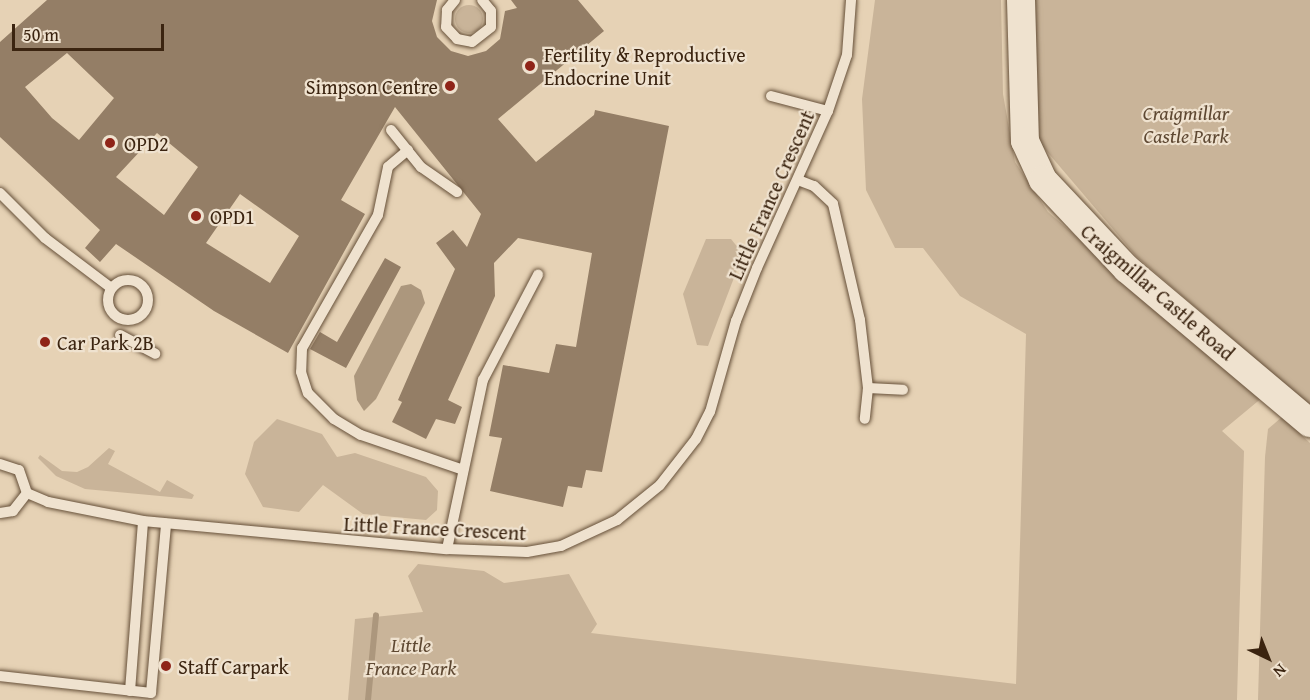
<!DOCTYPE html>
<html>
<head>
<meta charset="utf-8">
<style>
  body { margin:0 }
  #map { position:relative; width:1310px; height:700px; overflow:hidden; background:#e6d2b5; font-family:"Gentium Book Plus",serif }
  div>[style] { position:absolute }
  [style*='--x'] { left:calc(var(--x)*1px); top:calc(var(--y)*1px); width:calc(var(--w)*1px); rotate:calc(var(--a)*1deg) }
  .green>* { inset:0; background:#c9b499 }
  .round { border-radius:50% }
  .water>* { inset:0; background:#ac977d }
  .stream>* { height:6px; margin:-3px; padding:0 3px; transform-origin:3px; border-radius:3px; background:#ac977d }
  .building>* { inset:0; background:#947e66 }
  .roads { filter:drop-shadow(0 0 2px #665039) drop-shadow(0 0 2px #665039) }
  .lane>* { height:10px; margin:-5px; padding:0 5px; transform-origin:5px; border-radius:5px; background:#efe2cf }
  .lane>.ring { margin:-5px; padding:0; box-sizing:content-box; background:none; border:10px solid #efe2cf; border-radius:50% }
  .secondary>* { height:28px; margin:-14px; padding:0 14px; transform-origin:14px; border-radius:14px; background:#efe2cf }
  .dots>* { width:16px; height:16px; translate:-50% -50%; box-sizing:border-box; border:3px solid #efe2cf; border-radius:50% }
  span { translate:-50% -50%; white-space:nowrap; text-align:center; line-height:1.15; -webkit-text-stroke:4.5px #efe2cf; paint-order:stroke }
  .poi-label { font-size:20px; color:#3b2410 }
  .left { translate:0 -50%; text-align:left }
  .right { translate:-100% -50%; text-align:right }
  .park-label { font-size:20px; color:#5e4832; font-style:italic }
  .street-label { font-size:20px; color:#3b2410 }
  .north { position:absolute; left:1238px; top:628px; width:60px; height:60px; -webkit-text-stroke:4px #efe2cf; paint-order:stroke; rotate:137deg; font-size:16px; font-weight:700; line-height:24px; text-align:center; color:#3b2410 }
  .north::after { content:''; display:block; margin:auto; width:21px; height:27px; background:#3b2410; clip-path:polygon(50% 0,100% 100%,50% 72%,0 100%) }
  .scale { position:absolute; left:12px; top:24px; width:152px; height:27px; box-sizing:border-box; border:3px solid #3b2410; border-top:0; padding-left:8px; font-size:18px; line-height:21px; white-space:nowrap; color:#3b2410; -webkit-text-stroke:4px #efe2cf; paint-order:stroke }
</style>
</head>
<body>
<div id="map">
  <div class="green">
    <i style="clip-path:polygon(875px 0,1001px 0,1003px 94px,1015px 162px,1048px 212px,1263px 397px,1222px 431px,1244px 451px,1237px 700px,348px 700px,355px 619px,423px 612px,408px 576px,418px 564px,484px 571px,504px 583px,569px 574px,597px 624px,591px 633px,1016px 684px,1026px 334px,960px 296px,923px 248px,895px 248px,866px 190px,862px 99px)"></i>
    <i style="clip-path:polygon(1035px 0,1310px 0,1310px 406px,1136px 256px,1038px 141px)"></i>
    <i class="round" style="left:455px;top:5px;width:28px;height:28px"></i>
    <i style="clip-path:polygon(706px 239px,731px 239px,743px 254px,708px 346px,697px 345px,683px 294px)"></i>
    <i style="clip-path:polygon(1282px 417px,1310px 443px,1310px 700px,1258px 700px,1265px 457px,1268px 429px)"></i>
    <i style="clip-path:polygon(277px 419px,322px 434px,337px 457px,355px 453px,426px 477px,438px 491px,437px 510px,426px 520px,363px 514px,323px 485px,299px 512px,263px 507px,245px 474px,254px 442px)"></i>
    <i style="clip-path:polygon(109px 448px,115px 451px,108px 464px,160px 492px,167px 480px,194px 495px,192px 499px,85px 489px,56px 476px,38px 458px,40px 455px,62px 471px,77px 472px,88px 467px)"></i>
  </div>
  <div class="water">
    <i style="clip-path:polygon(411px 284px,421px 290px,425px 303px,376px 399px,364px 411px,357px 400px,354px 376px,401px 286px)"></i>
  </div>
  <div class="stream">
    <i style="--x:368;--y:700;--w:85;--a:-84.6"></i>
  </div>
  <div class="building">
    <i style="clip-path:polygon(evenodd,47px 0,437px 0,432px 21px,437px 37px,451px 51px,468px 56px,486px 51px,500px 39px,505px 11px,517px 8px,511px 0,578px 0,604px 31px,498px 119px,536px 162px,594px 115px,595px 110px,669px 126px,602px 472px,586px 470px,582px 488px,568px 486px,563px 507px,490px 491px,502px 438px,489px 436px,503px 365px,549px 373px,556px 344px,576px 347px,592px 253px,518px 238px,494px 263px,495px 296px,448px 400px,462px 407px,455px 424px,436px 419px,426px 439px,392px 422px,402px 402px,398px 400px,455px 269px,436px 243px,453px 230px,467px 247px,481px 214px,395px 107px,341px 200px,365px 214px,288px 353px,214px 311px,116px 244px,100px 262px,85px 248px,100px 230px,0 137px,0 42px,47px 0,67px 53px,114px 98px,79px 140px,52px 118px,25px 87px,67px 53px,47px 0,157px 133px,198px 167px,164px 215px,116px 177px,157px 133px,47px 0,240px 194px,299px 236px,270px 283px,206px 243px,240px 194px)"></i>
    <i style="clip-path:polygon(385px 258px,401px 267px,346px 368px,310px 349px,320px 332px,337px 342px)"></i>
  </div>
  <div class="roads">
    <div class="lane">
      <i style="--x:455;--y:0;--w:13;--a:129"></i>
      <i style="--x:447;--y:10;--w:17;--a:93"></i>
      <i style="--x:446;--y:27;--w:16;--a:47"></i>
      <i style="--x:457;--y:39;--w:15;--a:11"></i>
      <i style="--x:472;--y:42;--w:24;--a:-38"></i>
      <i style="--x:491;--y:27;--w:16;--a:-90"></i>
      <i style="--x:491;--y:11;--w:14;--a:-129"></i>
      <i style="--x:771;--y:96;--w:59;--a:14.7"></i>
      <i style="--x:391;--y:130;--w:48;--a:51"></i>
      <i style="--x:421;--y:167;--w:44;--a:34.8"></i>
      <i style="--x:408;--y:150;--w:26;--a:140"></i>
      <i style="--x:388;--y:167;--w:49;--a:101.8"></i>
      <i style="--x:378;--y:215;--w:153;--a:119.7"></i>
      <i style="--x:302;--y:348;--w:24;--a:92"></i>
      <i style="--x:301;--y:372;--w:22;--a:72"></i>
      <i style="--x:308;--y:393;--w:37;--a:45"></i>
      <i style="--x:334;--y:419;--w:31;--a:31"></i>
      <i style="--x:361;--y:435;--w:108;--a:18.9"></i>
      <i style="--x:798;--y:180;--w:17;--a:21"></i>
      <i style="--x:814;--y:186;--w:26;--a:43"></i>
      <i style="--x:833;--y:204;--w:119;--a:76.9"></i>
      <i style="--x:860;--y:320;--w:68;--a:83.3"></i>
      <i style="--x:868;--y:388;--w:31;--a:96"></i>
      <i style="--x:0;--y:193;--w:64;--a:45"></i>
      <i style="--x:45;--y:238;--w:83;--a:37.1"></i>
      <i class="ring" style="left:108px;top:280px;width:30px;height:30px"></i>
      <i style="--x:120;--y:335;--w:40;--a:28"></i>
      <i style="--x:868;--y:388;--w:35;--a:3"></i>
      <i style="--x:0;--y:464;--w:20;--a:18"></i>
      <i style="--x:19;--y:470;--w:24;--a:71"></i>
      <i style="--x:27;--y:493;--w:23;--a:128"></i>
      <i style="--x:13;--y:511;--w:13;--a:171"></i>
      <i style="--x:27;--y:493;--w:23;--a:23"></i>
      <i style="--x:48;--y:502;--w:97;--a:11.3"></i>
      <i style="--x:143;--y:521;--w:305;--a:5.3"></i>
      <i style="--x:447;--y:549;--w:80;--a:2.1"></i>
      <i style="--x:527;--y:552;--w:35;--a:-10"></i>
      <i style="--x:561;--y:546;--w:62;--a:-24.9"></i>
      <i style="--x:617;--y:520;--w:55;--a:-39.1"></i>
      <i style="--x:660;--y:485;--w:58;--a:-52"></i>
      <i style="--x:696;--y:439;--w:30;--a:-63"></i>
      <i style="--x:710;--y:412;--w:95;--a:-74.1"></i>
      <i style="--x:736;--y:321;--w:57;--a:-68.4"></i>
      <i style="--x:757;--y:268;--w:172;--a:-65.7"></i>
      <i style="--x:828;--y:111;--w:59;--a:-71.3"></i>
      <i style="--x:847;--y:55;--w:55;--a:-85.8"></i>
      <i style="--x:447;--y:549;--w:173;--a:-78"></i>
      <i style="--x:483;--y:380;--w:119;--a:-62.4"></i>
      <i style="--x:0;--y:676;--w:152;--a:6.4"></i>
      <i style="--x:151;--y:693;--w:170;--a:-84.9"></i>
      <i style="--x:130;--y:691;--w:170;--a:-85.6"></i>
    </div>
    <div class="secondary">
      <i style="--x:1021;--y:0;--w:141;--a:88.4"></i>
      <i style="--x:1025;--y:141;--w:43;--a:65.2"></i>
      <i style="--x:1043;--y:180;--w:122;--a:46.7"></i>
      <i style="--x:1127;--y:269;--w:239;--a:40.1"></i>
    </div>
  </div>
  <div class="dots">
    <i style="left:530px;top:66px;background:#8f2418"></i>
    <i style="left:450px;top:86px;background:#8f2418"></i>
    <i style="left:110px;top:143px;background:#8f2418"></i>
    <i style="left:196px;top:216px;background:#8f2418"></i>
    <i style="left:45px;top:342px;background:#8f2418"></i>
    <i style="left:166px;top:666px;background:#8f2418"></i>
  </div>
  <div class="poi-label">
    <span class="left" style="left:544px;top:66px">Fertility &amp; Reproductive<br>Endocrine Unit</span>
    <span class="right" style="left:438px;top:86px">Simpson Centre</span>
    <span class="left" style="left:124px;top:143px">OPD2</span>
    <span class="left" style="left:210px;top:216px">OPD1</span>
    <span class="left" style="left:57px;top:342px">Car Park 2B</span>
    <span class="left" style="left:178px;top:666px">Staff Carpark</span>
  </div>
  <div class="park-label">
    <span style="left:1186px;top:124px">Craigmillar<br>Castle Park</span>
    <span style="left:411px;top:656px">Little<br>France Park</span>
  </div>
  <div class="street-label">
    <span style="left:771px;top:195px;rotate:-66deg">Little France Crescent</span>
    <span style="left:1158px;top:292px;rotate:41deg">Craigmillar Castle Road</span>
    <span style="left:435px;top:528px;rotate:3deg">Little France Crescent</span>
  </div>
  <div class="north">N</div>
  <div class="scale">50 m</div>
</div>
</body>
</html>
